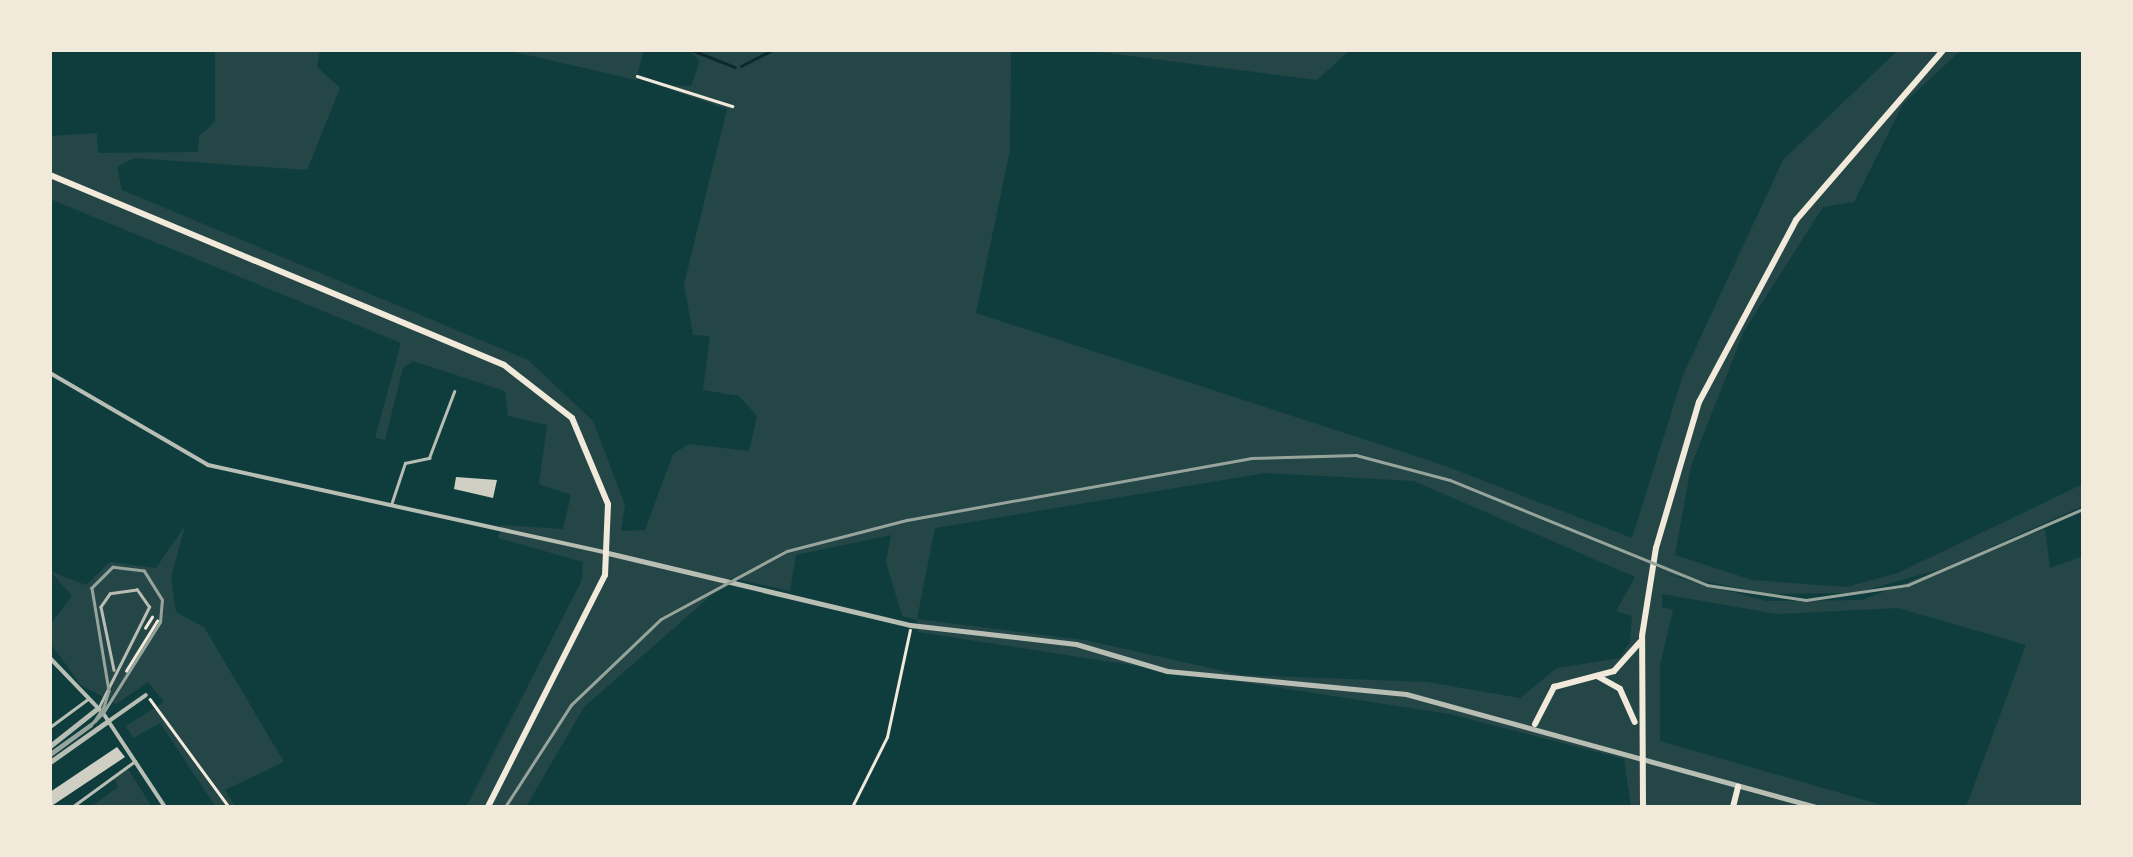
<!DOCTYPE html>
<html>
<head>
<meta charset="utf-8">
<style>
  body { margin:0 }
  #map { position:relative; width:2133px; height:857px; overflow:hidden; background:#0f3d3e; font-family:"DM Sans",sans-serif }
  div>[style] { position:absolute }
  [style*='--x'] { left:calc(var(--x)*1px); top:calc(var(--y)*1px); width:calc(var(--w)*1px); rotate:calc(var(--a)*1deg) }
  .green>* { inset:0; background:#244646 }
  .stream>* { height:2.5px; margin:-1.25px; padding:0 1.25px; transform-origin:1.25px; border-radius:1.25px; background:#0a2a2b }
  .building>* { inset:0; background:#cfcfc3 }
  .path>* { height:2.5px; margin:-1.25px; padding:0 1.25px; transform-origin:1.25px; border-radius:1.25px; background:#f1e9da }
  .service>* { height:2.5px; margin:-1.25px; padding:0 1.25px; transform-origin:1.25px; border-radius:1.25px; background:#b8beb3 }
  .minor>* { height:4px; margin:-2px; padding:0 2px; transform-origin:2px; border-radius:2px; background:#b8beb3 }
  .tertiary>* { height:5px; margin:-2.5px; padding:0 2.5px; transform-origin:2.5px; border-radius:2.5px; background:#b8beb3 }
  .secondary>* { height:6px; margin:-3px; padding:0 3px; transform-origin:3px; border-radius:3px; background:#f1e9da }
  .trunk>* { height:6px; margin:-3px; padding:0 3px; transform-origin:3px; border-radius:3px; background:#f1e9da }
  .tram>* { height:2.5px; margin:-1.25px; padding:0 1.25px; transform-origin:1.25px; border-radius:1.25px; background:#97a49c }
  .rail>* { height:2.5px; margin:-1.25px; padding:0 1.25px; transform-origin:1.25px; border-radius:1.25px; background:#97a49c }
  span { translate:-50% -50%; white-space:nowrap; text-align:center; line-height:1.15; -webkit-text-stroke:10px #f1e9da; paint-order:stroke }
  .frame { position:absolute; inset:0; border:52px solid #f1e9da; pointer-events:none }
</style>
</head>
<body>
<div id="map">
  <div class="green">
    <i style="clip-path:polygon(evenodd,215px 50px,320px 50px,317px 67px,340px 88px,307px 170px,134px 158px,117px 167px,122px 190px,528px 360px,593px 421px,625px 505px,621px 531px,645px 530px,673px 454px,689px 444px,749px 451px,757px 416px,739px 396px,703px 390px,710px 336px,693px 335px,684px 284px,727px 109px,657px 85px,691px 86px,700px 61px,689px 50px,1011px 50px,1010px 150px,976px 313px,1440px 464px,1632px 538px,1683px 375px,1783px 160px,1898px 50px,1961px 50px,1903px 104px,1854px 202px,1823px 207px,1744px 331px,1691px 466px,1675px 555px,1752px 580px,1846px 587px,1898px 573px,2083px 484px,2083px 506px,1944px 568px,1856px 593px,1769px 594px,1665px 574px,1767px 601px,1862px 600px,2045px 529px,2050px 568px,2083px 556px,2083px 807px,1966px 807px,2026px 645px,1898px 608px,1777px 614px,1662px 594px,1662px 607px,1673px 610px,1660px 665px,1660px 741px,1889px 807px,1631px 807px,1624px 759px,1449px 714px,918px 632px,917px 620px,902px 616px,886px 562px,891px 535px,796px 555px,790px 591px,731px 578px,584px 707px,526px 807px,466px 807px,582px 580px,583px 562px,498px 538px,501px 525px,563px 529px,571px 495px,539px 484px,547px 425px,508px 416px,505px 391px,413px 361px,403px 368px,385px 440px,375px 438px,401px 343px,50px 199px,50px 136px,97px 133px,98px 153px,198px 152px,199px 136px,215px 122px,215px 50px,1265px 473px,1414px 481px,1635px 577px,1616px 611px,1632px 616px,1630px 642px,1620px 658px,1557px 668px,1520px 698px,1427px 682px,1241px 675px,1085px 640px,917px 619px,935px 528px,1265px 473px)"></i>
    <i style="clip-path:polygon(506px 50px,644px 50px,636px 80px)"></i>
    <i style="clip-path:polygon(1084px 50px,1350px 50px,1317px 80px)"></i>
    <i style="clip-path:polygon(185px 526px,171px 578px,176px 612px,204px 627px,284px 762px,225px 790px,236px 807px,216px 807px,160px 723px,133px 738px,126px 726px,164px 702px,148px 682px,116px 704px,81px 685px,50px 643px,50px 625px,72px 596px,50px 571px,86px 585px,110px 562px,156px 568px)"></i>
    <i style="clip-path:polygon(128px 769px,152px 807px,91px 807px,118px 787px,114px 779px)"></i>
  </div>
  <div class="stream">
    <i style="--x:692;--y:50;--w:46;--a:21.6"></i>
    <i style="--x:741;--y:66;--w:35;--a:-27"></i>
  </div>
  <div class="building">
    <i style="clip-path:polygon(456px 477px,497px 480px,493px 498px,454px 489px)"></i>
    <i style="clip-path:polygon(117px 747px,125px 757px,50px 807px,50px 792px)"></i>
  </div>
  <div class="path">
    <i style="--x:637;--y:76;--w:100;--a:17.5"></i>
    <i style="--x:145;--y:628;--w:13;--a:-58"></i>
    <i style="--x:126;--y:671;--w:59;--a:-58.2"></i>
    <i style="--x:150;--y:699;--w:134;--a:53.8"></i>
    <i style="--x:852;--y:807;--w:78;--a:-63.4"></i>
    <i style="--x:887;--y:737;--w:109;--a:-77.9"></i>
  </div>
  <div class="service">
    <i style="--x:391;--y:505;--w:44;--a:-71.6"></i>
    <i style="--x:405;--y:463;--w:25;--a:-12"></i>
    <i style="--x:429;--y:458;--w:71;--a:-69.3"></i>
    <i style="--x:99;--y:707;--w:112;--a:-63.4"></i>
    <i style="--x:149;--y:607;--w:21;--a:-125"></i>
    <i style="--x:137;--y:590;--w:27;--a:172"></i>
    <i style="--x:110;--y:594;--w:16;--a:125"></i>
    <i style="--x:101;--y:607;--w:64;--a:78.3"></i>
    <i style="--x:50;--y:727;--w:47;--a:-36.4"></i>
    <i style="--x:72;--y:807;--w:78;--a:-36.1"></i>
  </div>
  <div class="minor">
    <i style="--x:50;--y:373;--w:183;--a:30.2"></i>
    <i style="--x:208;--y:465;--w:404;--a:12.4"></i>
    <i style="--x:50;--y:658;--w:76;--a:46.1"></i>
    <i style="--x:103;--y:713;--w:113;--a:56.6"></i>
    <i style="--x:109;--y:721;--w:45;--a:-35.1"></i>
  </div>
  <div class="tertiary">
    <i style="--x:608;--y:553;--w:310;--a:13.4"></i>
    <i style="--x:910;--y:625;--w:167;--a:6.5"></i>
    <i style="--x:1076;--y:644;--w:95;--a:16.5"></i>
    <i style="--x:1167;--y:671;--w:240;--a:5.5"></i>
    <i style="--x:1406;--y:694;--w:425;--a:15.4"></i>
    <i style="--x:50;--y:746;--w:61;--a:-38.4"></i>
    <i style="--x:50;--y:762;--w:71;--a:-35.3"></i>
  </div>
  <div class="secondary">
    <i style="--x:50;--y:175;--w:492;--a:22.7"></i>
    <i style="--x:504;--y:365;--w:86;--a:37.9"></i>
    <i style="--x:572;--y:418;--w:93;--a:67.3"></i>
    <i style="--x:608;--y:504;--w:71;--a:92.4"></i>
    <i style="--x:605;--y:575;--w:260;--a:116.8"></i>
  </div>
  <div class="trunk">
    <i style="--x:1597;--y:676;--w:26;--a:29"></i>
    <i style="--x:1620;--y:689;--w:36;--a:66"></i>
    <i style="--x:1535;--y:724;--w:42;--a:-62.8"></i>
    <i style="--x:1554;--y:687;--w:62;--a:-14.9"></i>
    <i style="--x:1614;--y:671;--w:39;--a:-48"></i>
    <i style="--x:1643;--y:807;--w:171;--a:-90.3"></i>
    <i style="--x:1642;--y:636;--w:89;--a:-81"></i>
    <i style="--x:1656;--y:548;--w:152;--a:-73.6"></i>
    <i style="--x:1699;--y:402;--w:206;--a:-61.9"></i>
    <i style="--x:1796;--y:220;--w:225;--a:-49.1"></i>
    <i style="--x:1733;--y:807;--w:21;--a:-76"></i>
  </div>
  <div class="tram">
    <i style="--x:50;--y:753;--w:55;--a:-35.4"></i>
    <i style="--x:95;--y:721;--w:11;--a:-45"></i>
    <i style="--x:103;--y:713;--w:107;--a:-57.9"></i>
    <i style="--x:160;--y:622;--w:22;--a:-85"></i>
    <i style="--x:162;--y:600;--w:34;--a:-122"></i>
    <i style="--x:144;--y:571;--w:31;--a:-173"></i>
    <i style="--x:113;--y:567;--w:30;--a:135"></i>
    <i style="--x:92;--y:588;--w:104;--a:80.6"></i>
    <i style="--x:109;--y:691;--w:17;--a:107"></i>
    <i style="--x:104;--y:707;--w:17;--a:123"></i>
    <i style="--x:95;--y:721;--w:6;--a:129"></i>
    <i style="--x:91;--y:726;--w:51;--a:143.8"></i>
  </div>
  <div class="rail">
    <i style="--x:505;--y:807;--w:121;--a:-57.1"></i>
    <i style="--x:571;--y:705;--w:124;--a:-43.7"></i>
    <i style="--x:661;--y:619;--w:143;--a:-28.4"></i>
    <i style="--x:787;--y:551;--w:124;--a:-14.5"></i>
    <i style="--x:907;--y:520;--w:350;--a:-10.2"></i>
    <i style="--x:1251;--y:458;--w:105;--a:-1.6"></i>
    <i style="--x:1356;--y:455;--w:97;--a:14.9"></i>
    <i style="--x:1450;--y:480;--w:278;--a:22.2"></i>
    <i style="--x:1707;--y:585;--w:100;--a:8.6"></i>
    <i style="--x:1806;--y:600;--w:103;--a:-8.4"></i>
    <i style="--x:1908;--y:585;--w:191;--a:-23.5"></i>
  </div>
  <div class="frame"></div>
</div>
</body>
</html>
